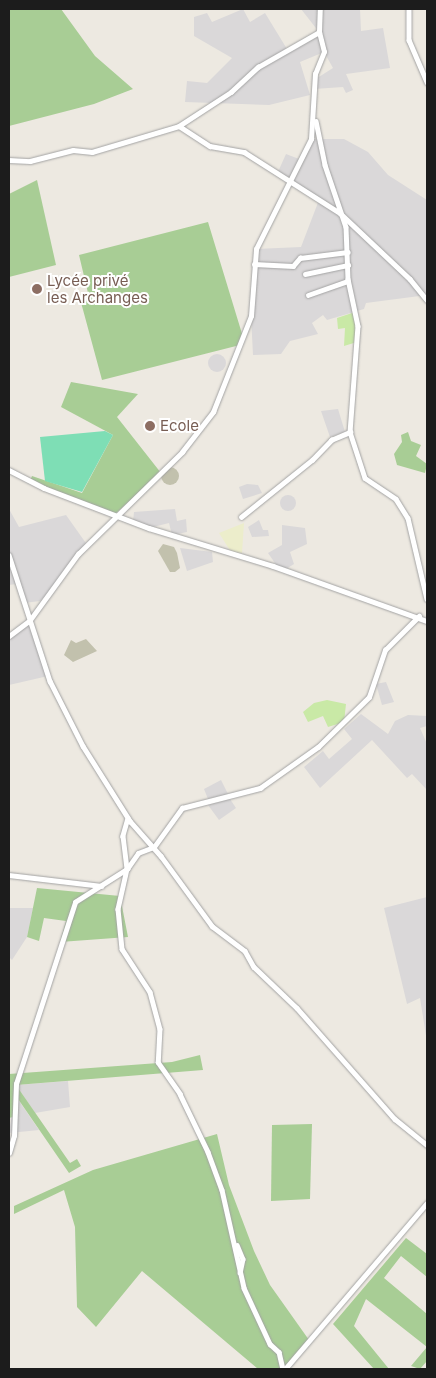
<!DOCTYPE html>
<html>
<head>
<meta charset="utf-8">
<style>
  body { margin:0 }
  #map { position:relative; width:436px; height:1378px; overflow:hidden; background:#ede9e1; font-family:Inter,sans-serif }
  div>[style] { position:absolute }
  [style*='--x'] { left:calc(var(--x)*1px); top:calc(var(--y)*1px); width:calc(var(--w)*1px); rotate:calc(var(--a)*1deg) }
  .residential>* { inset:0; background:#dad8d9 }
  .round { border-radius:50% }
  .construction>* { inset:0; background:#c2c1ad }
  .farmland>* { inset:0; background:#ecedcb }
  .grass>* { inset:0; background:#c9e9a6 }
  .forest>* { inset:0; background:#a8cd95 }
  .pitch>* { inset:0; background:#7edeb5 }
  .roads { filter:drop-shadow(0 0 1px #a3a3a3) drop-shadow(0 0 1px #a3a3a3) }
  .minor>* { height:4.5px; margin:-2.25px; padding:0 2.25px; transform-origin:2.25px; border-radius:2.25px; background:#fff }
  .dots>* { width:14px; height:14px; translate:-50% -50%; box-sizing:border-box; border:2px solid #fff; border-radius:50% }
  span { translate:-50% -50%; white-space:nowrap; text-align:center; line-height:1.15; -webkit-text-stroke:4px #fff; paint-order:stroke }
  .education-label { font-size:15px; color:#785e54 }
  .left { translate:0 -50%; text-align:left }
  .frame { position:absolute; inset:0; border:10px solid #1c1c1c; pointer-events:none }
</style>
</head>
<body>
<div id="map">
  <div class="residential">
    <i style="clip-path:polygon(243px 9px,250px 22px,265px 13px,287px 49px,319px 32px,301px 9px,360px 9px,361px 31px,383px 28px,390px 68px,346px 74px,353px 90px,346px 93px,343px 87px,314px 89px,314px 80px,333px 68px,324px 52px,300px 62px,310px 95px,269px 105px,185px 102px,187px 81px,207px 83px,232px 58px,194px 36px,194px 17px,207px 13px,212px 22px)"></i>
    <i style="clip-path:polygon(311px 139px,344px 139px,368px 152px,388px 175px,427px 200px,427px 295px,366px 303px,364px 309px,327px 320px,323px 315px,312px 323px,318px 334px,290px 341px,281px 354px,253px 355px,250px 297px,256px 249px,301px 247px,319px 200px,277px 174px,286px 154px,299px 159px)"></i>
    <i class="round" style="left:208px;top:354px;width:18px;height:18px"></i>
    <i style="clip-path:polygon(338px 409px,345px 432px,330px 437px,321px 411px)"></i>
    <i style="clip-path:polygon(247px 484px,258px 485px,262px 493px,243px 499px,239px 487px)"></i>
    <i class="round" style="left:280px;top:495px;width:16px;height:16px"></i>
    <i style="clip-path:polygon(9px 509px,19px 527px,66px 515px,88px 546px,78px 554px,58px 585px,40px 601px,24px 603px,16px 584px,9px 585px)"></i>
    <i style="clip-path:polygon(175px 509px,177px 521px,186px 519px,187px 532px,172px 535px,169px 523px,149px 528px,133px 522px,134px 512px)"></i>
    <i style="clip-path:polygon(259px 520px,263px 530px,268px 530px,269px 536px,252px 537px,248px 527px)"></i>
    <i style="clip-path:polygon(282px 525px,305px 528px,307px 544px,290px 552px,294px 564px,286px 569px,277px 566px,268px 553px,282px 545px)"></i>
    <i style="clip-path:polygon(180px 548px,212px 552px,213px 562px,187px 571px)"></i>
    <i style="clip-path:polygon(30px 620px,48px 676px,9px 685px,9px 636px)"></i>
    <i style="clip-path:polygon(386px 682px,394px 702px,382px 705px,376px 684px)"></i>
    <i style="clip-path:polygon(361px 714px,388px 734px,395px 721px,408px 715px,427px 716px,427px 726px,420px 728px,427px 744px,427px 790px,412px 774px,407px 778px,372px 740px,320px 788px,304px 767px,323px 751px,329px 759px,352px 739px,344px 729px)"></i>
    <i style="clip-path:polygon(221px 780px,228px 794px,208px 799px,204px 789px)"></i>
    <i style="clip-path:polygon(230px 799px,236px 808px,219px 820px,208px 805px)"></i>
    <i style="clip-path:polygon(427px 897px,427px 1042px,420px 998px,407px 1004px,384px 908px)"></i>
    <i style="clip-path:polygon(9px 908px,33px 908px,27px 937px,12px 960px,9px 957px)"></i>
    <i style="clip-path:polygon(68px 1081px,70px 1107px,35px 1113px,16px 1085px)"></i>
    <i style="clip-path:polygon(15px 1095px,39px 1130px,9px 1133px)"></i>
  </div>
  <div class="construction">
    <i class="round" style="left:161px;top:467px;width:18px;height:18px"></i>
    <i style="clip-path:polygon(163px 544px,174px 547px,177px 553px,180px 568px,175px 572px,170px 572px,158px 551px)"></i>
    <i style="clip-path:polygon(86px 639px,97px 651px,73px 662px,64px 655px,71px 640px,76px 643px)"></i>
  </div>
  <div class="farmland">
    <i style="clip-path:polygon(244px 523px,242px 553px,231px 552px,219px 533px)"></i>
  </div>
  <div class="grass">
    <i style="clip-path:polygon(355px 312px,357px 342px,344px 346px,345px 328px,338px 329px,337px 318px)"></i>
    <i style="clip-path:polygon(327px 700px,346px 704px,344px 722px,328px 727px,323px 716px,308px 722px,303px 712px,314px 703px)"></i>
  </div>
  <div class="forest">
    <i style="clip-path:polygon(9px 9px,61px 9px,95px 56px,133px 89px,94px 104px,9px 126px)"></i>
    <i style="clip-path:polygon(37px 180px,56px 265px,9px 277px,9px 194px)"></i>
    <i style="clip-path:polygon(208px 222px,243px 337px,240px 345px,102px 380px,79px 295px,88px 293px,79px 255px)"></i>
    <i style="clip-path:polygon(71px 382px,138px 394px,117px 417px,161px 473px,114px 515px,30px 481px,32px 476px,82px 493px,113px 435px,61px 407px)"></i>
    <i style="clip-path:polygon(408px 432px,411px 441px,421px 445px,416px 456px,427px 464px,425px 473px,397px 465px,394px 454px,402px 442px,401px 435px)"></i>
    <i style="clip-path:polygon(37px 888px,120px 896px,128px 937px,60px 942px,66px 921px,44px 918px,39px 941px,27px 937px)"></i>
    <i style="clip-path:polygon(200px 1055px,203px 1070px,16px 1085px,70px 1163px,77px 1159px,81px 1166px,69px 1173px,16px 1096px,13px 1117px,9px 1118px,9px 1074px,172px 1062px)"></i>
    <i style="clip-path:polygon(312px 1124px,310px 1199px,271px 1201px,272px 1125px)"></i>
    <i style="clip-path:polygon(217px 1134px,229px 1185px,254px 1251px,270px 1285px,309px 1340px,283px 1369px,258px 1369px,142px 1271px,96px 1327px,77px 1307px,75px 1227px,64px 1190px,14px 1214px,14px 1206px,93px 1170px)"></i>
    <i style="clip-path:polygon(406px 1238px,427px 1254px,427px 1277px,401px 1256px,384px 1278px,427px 1314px,427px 1361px,420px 1369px,411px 1366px,427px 1347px,366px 1299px,354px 1326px,389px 1369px,374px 1369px,333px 1324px)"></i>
  </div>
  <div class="pitch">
    <i style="clip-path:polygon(105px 431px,113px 435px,82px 492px,45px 481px,40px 437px)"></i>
  </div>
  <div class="roads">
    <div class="minor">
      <i style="--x:409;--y:9;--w:31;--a:90"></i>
      <i style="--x:409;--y:40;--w:46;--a:66.8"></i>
      <i style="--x:316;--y:121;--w:45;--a:78.4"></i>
      <i style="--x:325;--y:165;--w:65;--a:71.3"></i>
      <i style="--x:346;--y:227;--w:52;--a:87.8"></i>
      <i style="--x:348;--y:279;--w:48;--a:78"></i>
      <i style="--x:358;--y:326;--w:106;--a:94.3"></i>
      <i style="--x:350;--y:432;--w:48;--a:71.9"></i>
      <i style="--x:365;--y:478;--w:37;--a:34"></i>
      <i style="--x:396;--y:499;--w:22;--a:58"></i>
      <i style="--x:408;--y:518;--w:83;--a:76.8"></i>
      <i style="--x:179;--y:126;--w:37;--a:33"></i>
      <i style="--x:210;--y:146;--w:35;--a:10"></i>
      <i style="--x:244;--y:152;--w:114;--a:32.4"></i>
      <i style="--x:340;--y:213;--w:96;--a:43.3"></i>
      <i style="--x:410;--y:279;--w:27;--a:51"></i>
      <i style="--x:9;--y:160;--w:21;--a:3"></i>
      <i style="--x:30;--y:161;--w:44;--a:-14.3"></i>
      <i style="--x:73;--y:150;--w:19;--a:6"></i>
      <i style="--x:92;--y:152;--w:91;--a:-16.6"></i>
      <i style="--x:179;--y:126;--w:62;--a:-33.2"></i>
      <i style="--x:231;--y:92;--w:37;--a:-43"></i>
      <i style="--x:258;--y:67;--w:70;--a:-29.8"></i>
      <i style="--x:254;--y:264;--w:39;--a:3"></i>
      <i style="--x:293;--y:266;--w:11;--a:-49"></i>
      <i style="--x:300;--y:258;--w:48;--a:-7.1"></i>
      <i style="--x:305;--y:274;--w:44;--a:-11.8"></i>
      <i style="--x:308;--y:295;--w:42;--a:-19.3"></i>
      <i style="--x:9;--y:470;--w:39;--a:27"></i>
      <i style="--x:44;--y:488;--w:112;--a:20.9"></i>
      <i style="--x:149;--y:528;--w:130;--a:17"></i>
      <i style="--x:273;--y:566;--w:164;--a:19.7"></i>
      <i style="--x:241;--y:517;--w:91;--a:-38.8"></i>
      <i style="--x:312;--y:460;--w:28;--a:-46"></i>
      <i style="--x:331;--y:440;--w:21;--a:-23"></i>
      <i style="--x:9;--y:555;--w:133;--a:72"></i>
      <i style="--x:50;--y:681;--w:73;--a:63.1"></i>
      <i style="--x:83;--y:746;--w:89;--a:57.9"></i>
      <i style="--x:130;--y:821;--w:47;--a:48.5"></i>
      <i style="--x:161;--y:856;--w:87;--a:53.9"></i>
      <i style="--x:212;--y:926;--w:41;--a:37.1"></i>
      <i style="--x:245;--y:951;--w:18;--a:61"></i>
      <i style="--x:254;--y:967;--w:59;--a:43.6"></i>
      <i style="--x:297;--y:1008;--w:148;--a:48.6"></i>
      <i style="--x:395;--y:1119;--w:41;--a:39.1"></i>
      <i style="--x:9;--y:636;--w:26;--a:-37"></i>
      <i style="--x:30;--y:620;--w:82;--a:-54"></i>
      <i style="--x:78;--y:554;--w:146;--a:-44.4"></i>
      <i style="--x:182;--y:452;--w:51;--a:-52.2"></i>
      <i style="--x:213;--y:412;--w:103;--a:-68.4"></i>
      <i style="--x:251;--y:316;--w:67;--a:-85.7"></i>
      <i style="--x:256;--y:249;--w:123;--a:-63.4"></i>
      <i style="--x:311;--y:139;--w:65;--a:-86.5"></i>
      <i style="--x:315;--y:74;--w:24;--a:-68"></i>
      <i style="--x:324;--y:52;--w:21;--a:-104"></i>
      <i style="--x:319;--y:32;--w:23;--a:-88"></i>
      <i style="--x:128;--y:818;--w:19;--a:106"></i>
      <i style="--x:123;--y:836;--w:33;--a:83"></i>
      <i style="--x:127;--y:869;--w:41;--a:102.7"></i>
      <i style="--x:118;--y:909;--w:40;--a:84.3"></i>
      <i style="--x:122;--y:949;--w:51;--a:56.9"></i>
      <i style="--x:150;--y:992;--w:38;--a:75"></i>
      <i style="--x:160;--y:1029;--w:33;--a:93"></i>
      <i style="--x:158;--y:1062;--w:39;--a:55"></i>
      <i style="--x:180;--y:1094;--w:64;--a:64.2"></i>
      <i style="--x:208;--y:1152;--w:40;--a:69.8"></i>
      <i style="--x:222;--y:1190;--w:100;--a:77.3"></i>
      <i style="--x:244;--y:1288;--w:62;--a:65.1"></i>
      <i style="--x:270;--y:1344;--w:12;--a:42"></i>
      <i style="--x:279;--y:1352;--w:17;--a:77"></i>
      <i style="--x:9;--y:875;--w:93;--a:6.8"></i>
      <i style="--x:9;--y:1153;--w:18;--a:-74"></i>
      <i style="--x:14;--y:1136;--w:52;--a:-87.8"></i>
      <i style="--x:16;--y:1084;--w:191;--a:-72"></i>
      <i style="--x:75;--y:902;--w:62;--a:-32.4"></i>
      <i style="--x:127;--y:869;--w:19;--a:-55"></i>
      <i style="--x:138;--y:853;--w:17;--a:-21"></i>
      <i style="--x:154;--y:847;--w:48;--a:-54.3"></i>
      <i style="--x:182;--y:808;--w:81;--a:-14.4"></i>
      <i style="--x:260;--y:788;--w:71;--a:-35.3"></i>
      <i style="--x:318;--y:747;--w:71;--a:-44.4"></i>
      <i style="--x:369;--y:697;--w:50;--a:-71.2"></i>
      <i style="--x:385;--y:650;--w:48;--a:-45"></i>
      <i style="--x:237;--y:1245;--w:15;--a:67"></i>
      <i style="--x:243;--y:1259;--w:14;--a:102"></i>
      <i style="--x:285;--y:1369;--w:218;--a:-49.5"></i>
    </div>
  </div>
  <div class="dots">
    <i style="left:37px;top:289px;background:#8d6e63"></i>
    <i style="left:150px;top:426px;background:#8d6e63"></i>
  </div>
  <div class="education-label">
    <span class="left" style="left:47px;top:289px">Lycée privé<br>les Archanges</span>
    <span class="left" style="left:160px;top:426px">Ecole</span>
  </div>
  <div class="frame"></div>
</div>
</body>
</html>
